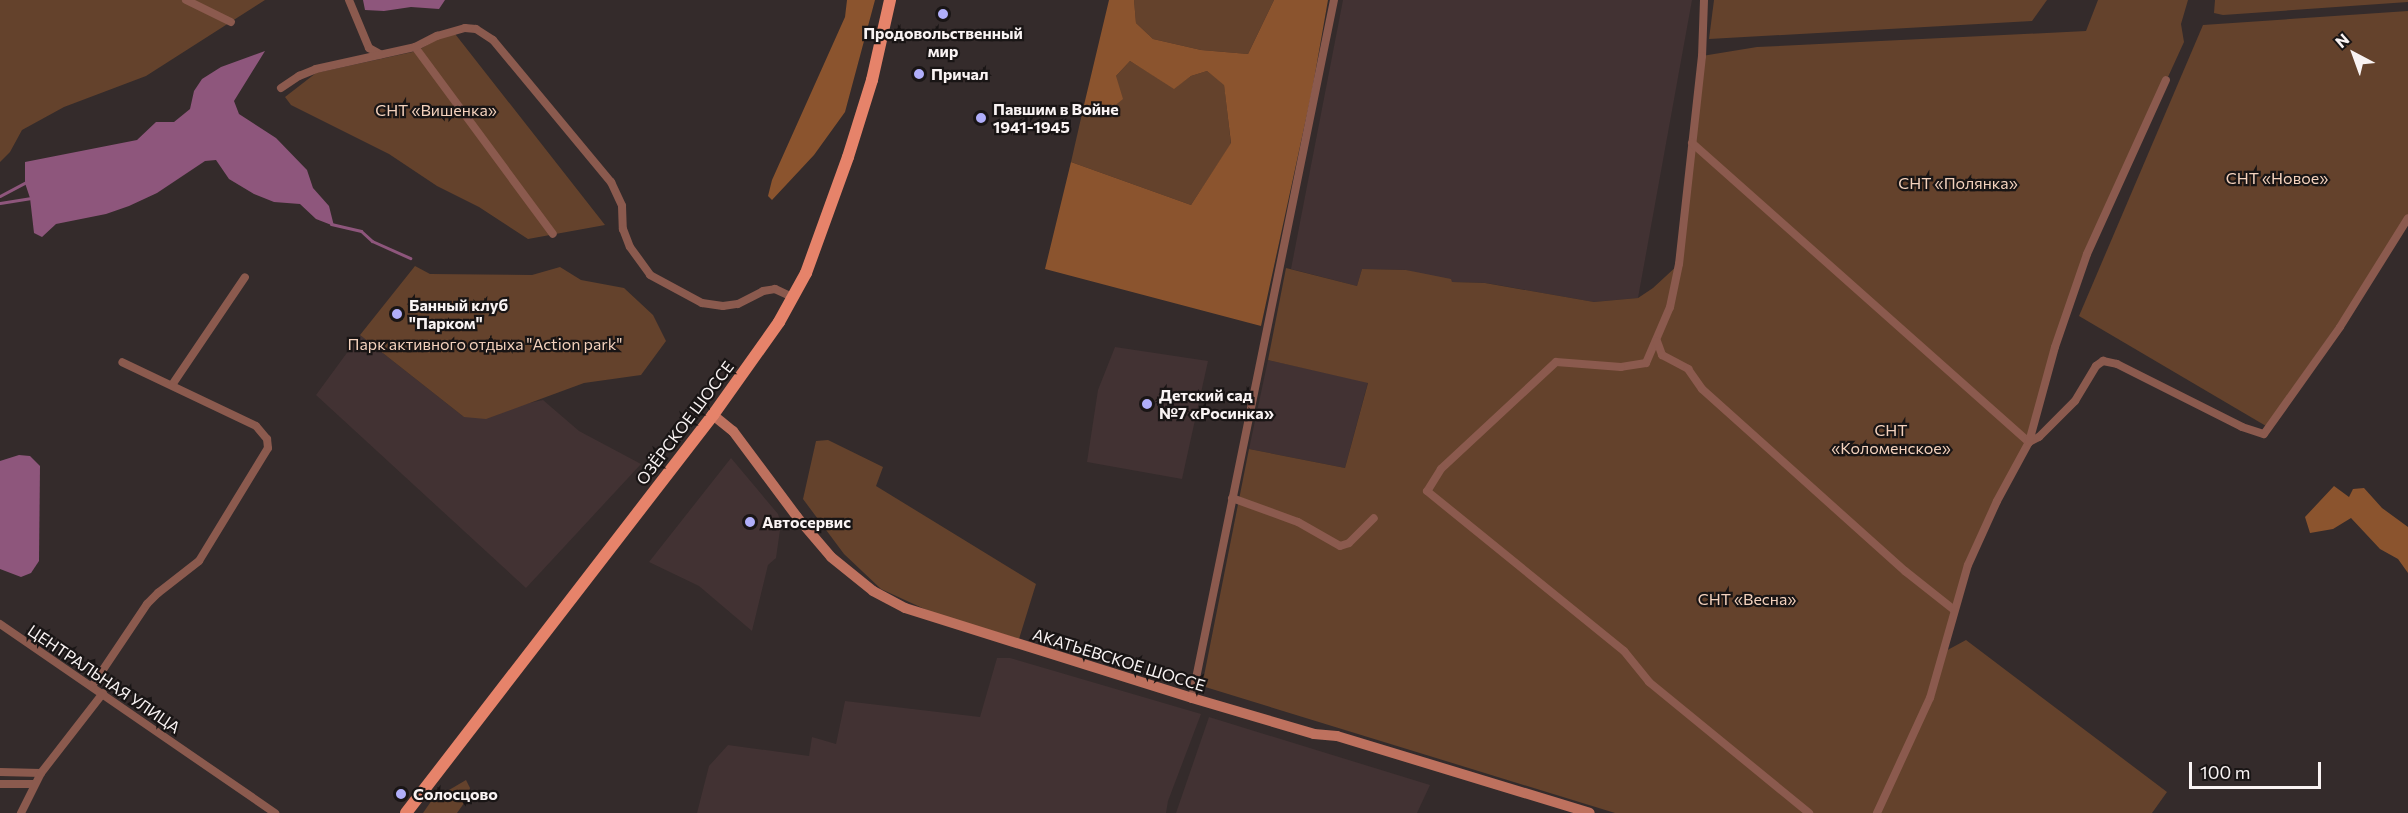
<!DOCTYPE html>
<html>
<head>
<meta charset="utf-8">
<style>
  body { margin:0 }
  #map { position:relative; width:2408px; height:813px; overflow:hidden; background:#342b2b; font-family:Commissioner,sans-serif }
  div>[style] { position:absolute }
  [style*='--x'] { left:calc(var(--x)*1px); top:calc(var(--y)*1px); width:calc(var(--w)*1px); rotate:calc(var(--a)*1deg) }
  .built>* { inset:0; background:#423233 }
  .green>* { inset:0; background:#64422c }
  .forest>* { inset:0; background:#8b542e }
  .water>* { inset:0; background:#8e567c }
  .stream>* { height:3px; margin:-1.5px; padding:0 1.5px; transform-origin:1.5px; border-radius:1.5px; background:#8e567c }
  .street>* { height:8px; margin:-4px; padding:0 4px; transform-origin:4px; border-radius:4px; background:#8b5a4e }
  .secondary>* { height:10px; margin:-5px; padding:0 5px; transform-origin:5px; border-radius:5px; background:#be715e }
  .primary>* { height:12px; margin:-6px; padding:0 6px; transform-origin:6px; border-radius:6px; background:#e6836a }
  .dots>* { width:16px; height:16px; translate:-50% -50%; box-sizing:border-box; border:3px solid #191515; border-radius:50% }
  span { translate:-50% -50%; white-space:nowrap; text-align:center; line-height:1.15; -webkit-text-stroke:4.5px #191515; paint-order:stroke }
  .poi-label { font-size:16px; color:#f9f3f3; font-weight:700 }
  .left { translate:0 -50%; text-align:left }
  .park-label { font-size:16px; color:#f4d2bd }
  .street-label { font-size:16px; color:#f9f3f3 }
  .north { position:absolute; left:2324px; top:24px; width:60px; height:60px; -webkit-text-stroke:4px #191515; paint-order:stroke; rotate:319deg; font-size:16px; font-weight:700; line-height:24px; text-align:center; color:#f9f3f3 }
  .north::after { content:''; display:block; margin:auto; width:21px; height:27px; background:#f9f3f3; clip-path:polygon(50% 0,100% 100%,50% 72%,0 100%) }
  .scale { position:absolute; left:2189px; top:762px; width:132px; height:27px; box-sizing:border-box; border:3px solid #f9f3f3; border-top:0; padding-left:8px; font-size:18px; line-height:21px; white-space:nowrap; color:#f9f3f3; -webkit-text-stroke:4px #191515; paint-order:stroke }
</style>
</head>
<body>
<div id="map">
  <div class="built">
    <i style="clip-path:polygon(1343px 0,1692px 0,1638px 298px,1594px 302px,1486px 283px,1452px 282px,1406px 270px,1362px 269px,1357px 286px,1291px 269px)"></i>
    <i style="clip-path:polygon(360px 335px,464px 417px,543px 400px,579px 431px,641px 464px,526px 588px,316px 395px)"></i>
    <i style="clip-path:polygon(1115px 347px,1208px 361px,1182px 479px,1087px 462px,1098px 390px)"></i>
    <i style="clip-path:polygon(1268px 360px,1368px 382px,1345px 468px,1249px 449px)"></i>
    <i style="clip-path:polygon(731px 458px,778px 514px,781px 523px,776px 558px,768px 565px,752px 631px,699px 586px,649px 562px)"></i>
    <i style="clip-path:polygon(997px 658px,1010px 658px,1201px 714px,1168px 801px,1166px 813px,697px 813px,709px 766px,728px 745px,809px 756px,812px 737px,836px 744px,845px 701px,980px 717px)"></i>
    <i style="clip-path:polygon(1209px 717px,1430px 785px,1417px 813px,1176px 813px)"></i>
  </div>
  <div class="green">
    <i style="clip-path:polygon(0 0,265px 0,146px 76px,64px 107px,22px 130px,10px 152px,0 162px)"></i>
    <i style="clip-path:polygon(1134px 0,1274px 0,1248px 54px,1201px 50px,1153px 39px,1136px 23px)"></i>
    <i style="clip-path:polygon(1714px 0,2047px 0,2032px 21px,1709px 39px)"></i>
    <i style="clip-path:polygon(2098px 0,2188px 0,2181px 24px,2184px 42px,2087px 254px,2029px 442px,1968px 565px,1942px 653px,1966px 640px,2167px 792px,2152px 813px,1615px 813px,1202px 686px,1249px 449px,1345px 468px,1368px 383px,1268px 360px,1286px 268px,1357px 286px,1362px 269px,1406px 270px,1451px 279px,1452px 282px,1485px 283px,1594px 302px,1638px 298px,1653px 288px,1679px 264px,1702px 56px,1757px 47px,2086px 31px)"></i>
    <i style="clip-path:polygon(2215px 0,2408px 0,2408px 2px,2223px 15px,2214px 13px)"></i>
    <i style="clip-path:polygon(2408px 11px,2408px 215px,2355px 299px,2266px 426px,2079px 316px,2203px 25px)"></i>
    <i style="clip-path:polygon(452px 30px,605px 225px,528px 239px,479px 207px,437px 186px,389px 154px,291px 105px,285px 97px,316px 73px,417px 51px)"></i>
    <i style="clip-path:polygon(1130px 61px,1174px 88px,1191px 76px,1207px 71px,1224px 84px,1231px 144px,1191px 205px,1071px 162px,1084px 105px,1108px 111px,1116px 76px)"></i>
    <i style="clip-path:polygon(415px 266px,430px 274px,532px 275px,560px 267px,581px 280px,624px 288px,653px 315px,666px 341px,641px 375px,584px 383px,486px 419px,464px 417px,360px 335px)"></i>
    <i style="clip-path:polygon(828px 440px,883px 467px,876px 486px,1036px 584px,1019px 639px,931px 612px,881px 589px,844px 554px,803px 499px,816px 441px)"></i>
    <i style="clip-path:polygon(466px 780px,470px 788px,467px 799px,457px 813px,423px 813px,432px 800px)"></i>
  </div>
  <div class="forest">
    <i style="clip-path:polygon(847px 0,875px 0,845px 112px,814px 155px,772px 200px,768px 196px,772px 180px,845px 17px)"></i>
    <i style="clip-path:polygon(1109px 0,1134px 0,1136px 23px,1153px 39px,1201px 50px,1248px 54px,1274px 0,1328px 0,1312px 91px,1261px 326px,1045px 269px,1071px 162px,1191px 205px,1231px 143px,1224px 85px,1207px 71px,1191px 76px,1174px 89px,1130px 61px,1116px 76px,1123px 99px,1108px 111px,1084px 105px)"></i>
    <i style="clip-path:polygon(2334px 486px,2349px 497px,2353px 489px,2364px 488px,2382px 508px,2408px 527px,2408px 573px,2398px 559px,2380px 549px,2351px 518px,2333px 529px,2310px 533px,2305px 517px)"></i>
  </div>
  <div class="water">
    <i style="clip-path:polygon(363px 0,445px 0,439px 9px,411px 7px,384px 11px,365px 10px)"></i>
    <i style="clip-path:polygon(265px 51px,234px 101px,239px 114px,276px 138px,307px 170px,313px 188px,329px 206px,334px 226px,316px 219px,300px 204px,274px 202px,254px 194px,229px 179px,216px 160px,205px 161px,157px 193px,129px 206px,106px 214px,56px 224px,42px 237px,34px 233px,30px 198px,25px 183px,25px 162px,137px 140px,156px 122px,174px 122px,190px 109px,194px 91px,202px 79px,221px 67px)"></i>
    <i style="clip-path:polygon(19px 455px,30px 456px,40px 466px,39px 561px,31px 573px,21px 577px,0 569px,0 461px)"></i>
  </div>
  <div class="stream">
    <i style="--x:0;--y:196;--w:30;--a:-28"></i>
    <i style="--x:0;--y:203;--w:30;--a:-9"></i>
    <i style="--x:331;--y:224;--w:31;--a:13"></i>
    <i style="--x:361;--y:231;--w:15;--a:42"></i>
    <i style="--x:372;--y:241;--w:42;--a:24.1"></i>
  </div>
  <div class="street">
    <i style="--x:186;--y:0;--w:50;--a:26.1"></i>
    <i style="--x:349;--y:0;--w:52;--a:67.4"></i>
    <i style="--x:369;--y:48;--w:13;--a:29"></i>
    <i style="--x:1704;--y:0;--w:56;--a:92"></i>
    <i style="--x:1702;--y:56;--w:209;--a:96.3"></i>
    <i style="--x:1679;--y:264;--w:44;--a:101.8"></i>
    <i style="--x:1670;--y:307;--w:61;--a:113.2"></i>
    <i style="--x:1646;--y:363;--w:25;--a:171"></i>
    <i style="--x:1621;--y:367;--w:65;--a:-175.6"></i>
    <i style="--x:1556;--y:362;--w:157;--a:137.1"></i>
    <i style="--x:1441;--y:469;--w:26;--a:122"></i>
    <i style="--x:1427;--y:491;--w:254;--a:39.1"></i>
    <i style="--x:1624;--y:651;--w:40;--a:51"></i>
    <i style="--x:1649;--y:682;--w:207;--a:39.3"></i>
    <i style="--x:415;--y:47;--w:232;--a:53.6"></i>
    <i style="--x:281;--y:88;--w:22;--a:-34"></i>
    <i style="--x:299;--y:76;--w:18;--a:-22"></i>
    <i style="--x:316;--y:69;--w:101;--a:-12.5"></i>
    <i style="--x:415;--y:47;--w:25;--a:-27"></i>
    <i style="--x:437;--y:36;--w:29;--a:-16"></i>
    <i style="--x:465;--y:28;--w:11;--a:5"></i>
    <i style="--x:476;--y:29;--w:20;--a:33"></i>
    <i style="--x:493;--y:40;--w:185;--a:50.3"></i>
    <i style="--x:611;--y:182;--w:26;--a:65"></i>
    <i style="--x:622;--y:206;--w:23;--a:88"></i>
    <i style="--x:623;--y:229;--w:19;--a:69"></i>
    <i style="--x:630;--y:247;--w:34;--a:54"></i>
    <i style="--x:650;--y:275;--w:59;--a:28.3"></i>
    <i style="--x:702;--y:303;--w:21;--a:8"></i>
    <i style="--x:723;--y:306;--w:15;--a:-8"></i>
    <i style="--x:738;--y:304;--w:28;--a:-27"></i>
    <i style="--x:763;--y:291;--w:12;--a:-9"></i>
    <i style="--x:775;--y:289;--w:21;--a:25"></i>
    <i style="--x:1692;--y:143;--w:451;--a:41.6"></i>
    <i style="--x:1657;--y:341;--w:15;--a:70"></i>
    <i style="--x:1662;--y:355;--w:30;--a:28"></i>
    <i style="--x:1688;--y:369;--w:24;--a:55"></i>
    <i style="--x:1702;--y:389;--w:273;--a:41.9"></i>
    <i style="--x:1905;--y:571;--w:61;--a:38.4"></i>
    <i style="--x:172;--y:385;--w:130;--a:-55.9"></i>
    <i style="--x:2029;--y:442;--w:11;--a:-27"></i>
    <i style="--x:2039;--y:437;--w:51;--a:-45"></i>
    <i style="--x:2075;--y:401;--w:41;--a:-59"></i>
    <i style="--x:2096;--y:366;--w:9;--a:-36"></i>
    <i style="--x:2103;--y:361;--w:14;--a:12"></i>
    <i style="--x:2117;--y:364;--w:140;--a:26.7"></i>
    <i style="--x:2242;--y:427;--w:23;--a:18"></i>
    <i style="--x:2264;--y:434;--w:131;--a:-54.6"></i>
    <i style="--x:2340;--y:327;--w:128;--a:-58"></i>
    <i style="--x:1232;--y:498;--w:70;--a:20"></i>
    <i style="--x:1298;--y:522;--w:48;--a:29.7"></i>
    <i style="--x:1340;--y:546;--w:9;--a:-18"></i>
    <i style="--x:1349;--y:543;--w:35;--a:-45"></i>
    <i style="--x:0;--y:624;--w:334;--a:34.5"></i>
    <i style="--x:92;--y:686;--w:99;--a:-56.1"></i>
    <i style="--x:147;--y:604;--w:16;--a:-45"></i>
    <i style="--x:158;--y:593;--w:52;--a:-38"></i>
    <i style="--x:199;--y:561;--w:132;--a:-58.6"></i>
    <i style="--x:268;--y:448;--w:9;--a:-96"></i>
    <i style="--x:267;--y:439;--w:17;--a:-130"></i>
    <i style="--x:256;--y:426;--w:148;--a:-154.5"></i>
    <i style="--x:1192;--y:698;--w:712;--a:-78.5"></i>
    <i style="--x:0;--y:772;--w:41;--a:1.4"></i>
    <i style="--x:0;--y:784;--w:33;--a:0"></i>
    <i style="--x:21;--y:813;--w:45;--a:-63.4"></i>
    <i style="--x:41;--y:773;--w:101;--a:-52.2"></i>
    <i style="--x:1877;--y:813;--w:127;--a:-65.3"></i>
    <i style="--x:1930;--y:698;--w:138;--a:-74.1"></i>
    <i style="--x:1968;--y:565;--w:70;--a:-65.6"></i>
    <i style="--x:1997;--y:501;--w:67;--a:-61.5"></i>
    <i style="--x:2029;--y:442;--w:98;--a:-74.7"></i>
    <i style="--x:2055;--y:347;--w:98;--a:-71"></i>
    <i style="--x:2087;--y:254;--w:191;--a:-65.6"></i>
  </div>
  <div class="secondary">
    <i style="--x:713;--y:415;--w:26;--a:39"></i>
    <i style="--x:733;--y:431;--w:107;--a:53.3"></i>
    <i style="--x:797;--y:517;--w:52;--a:49.6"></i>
    <i style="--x:831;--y:557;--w:54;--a:39"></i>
    <i style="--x:873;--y:591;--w:36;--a:28"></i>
    <i style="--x:905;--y:608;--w:301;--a:17.4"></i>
    <i style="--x:1192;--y:698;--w:127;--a:16.4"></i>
    <i style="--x:1314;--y:734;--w:23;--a:5"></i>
    <i style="--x:1337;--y:736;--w:264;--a:16.9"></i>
  </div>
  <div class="primary">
    <i style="--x:406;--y:813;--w:503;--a:-52.35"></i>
    <i style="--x:713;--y:415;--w:114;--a:-54.6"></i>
    <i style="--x:779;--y:322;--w:56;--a:-61.1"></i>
    <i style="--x:806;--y:273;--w:123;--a:-70.1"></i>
    <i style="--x:848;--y:157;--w:81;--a:-72.7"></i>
    <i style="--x:872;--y:80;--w:82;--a:-77.3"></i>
  </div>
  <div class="dots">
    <i style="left:943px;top:14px;background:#b0aefa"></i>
    <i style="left:919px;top:74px;background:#b0aefa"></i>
    <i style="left:981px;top:118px;background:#b0aefa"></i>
    <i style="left:397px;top:314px;background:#b0aefa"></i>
    <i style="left:1147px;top:404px;background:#b0aefa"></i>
    <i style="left:750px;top:522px;background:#b0aefa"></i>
    <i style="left:401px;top:794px;background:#b0aefa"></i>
  </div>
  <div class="poi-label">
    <span style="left:943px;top:42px">Продовольственный<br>мир</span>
    <span class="left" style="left:931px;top:74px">Причал</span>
    <span class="left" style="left:993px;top:118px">Павшим в Войне<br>1941-1945</span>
    <span class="left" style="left:409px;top:314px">Банный клуб<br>"Парком"</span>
    <span class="left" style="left:1159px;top:404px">Детский сад<br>№7 «Росинка»</span>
    <span class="left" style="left:762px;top:522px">Автосервис</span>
    <span class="left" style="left:413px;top:794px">Солосцово</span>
  </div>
  <div class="park-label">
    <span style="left:436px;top:110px">СНТ «Вишенка»</span>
    <span style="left:2277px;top:178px">СНТ «Новое»</span>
    <span style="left:1958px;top:183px">СНТ «Полянка»</span>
    <span style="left:485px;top:344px">Парк активного отдыха "Action park"</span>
    <span style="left:1891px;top:439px">СНТ<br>«Коломенское»</span>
    <span style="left:1747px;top:599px">СНТ «Весна»</span>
  </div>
  <div class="street-label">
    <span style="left:685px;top:423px;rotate:-53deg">ОЗЁРСКОЕ ШОССЕ</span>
    <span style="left:1119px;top:660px;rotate:17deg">АКАТЬЕВСКОЕ ШОССЕ</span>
    <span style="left:104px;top:679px;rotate:34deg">ЦЕНТРАЛЬНАЯ УЛИЦА</span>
  </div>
  <div class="north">N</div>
  <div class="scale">100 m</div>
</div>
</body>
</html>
